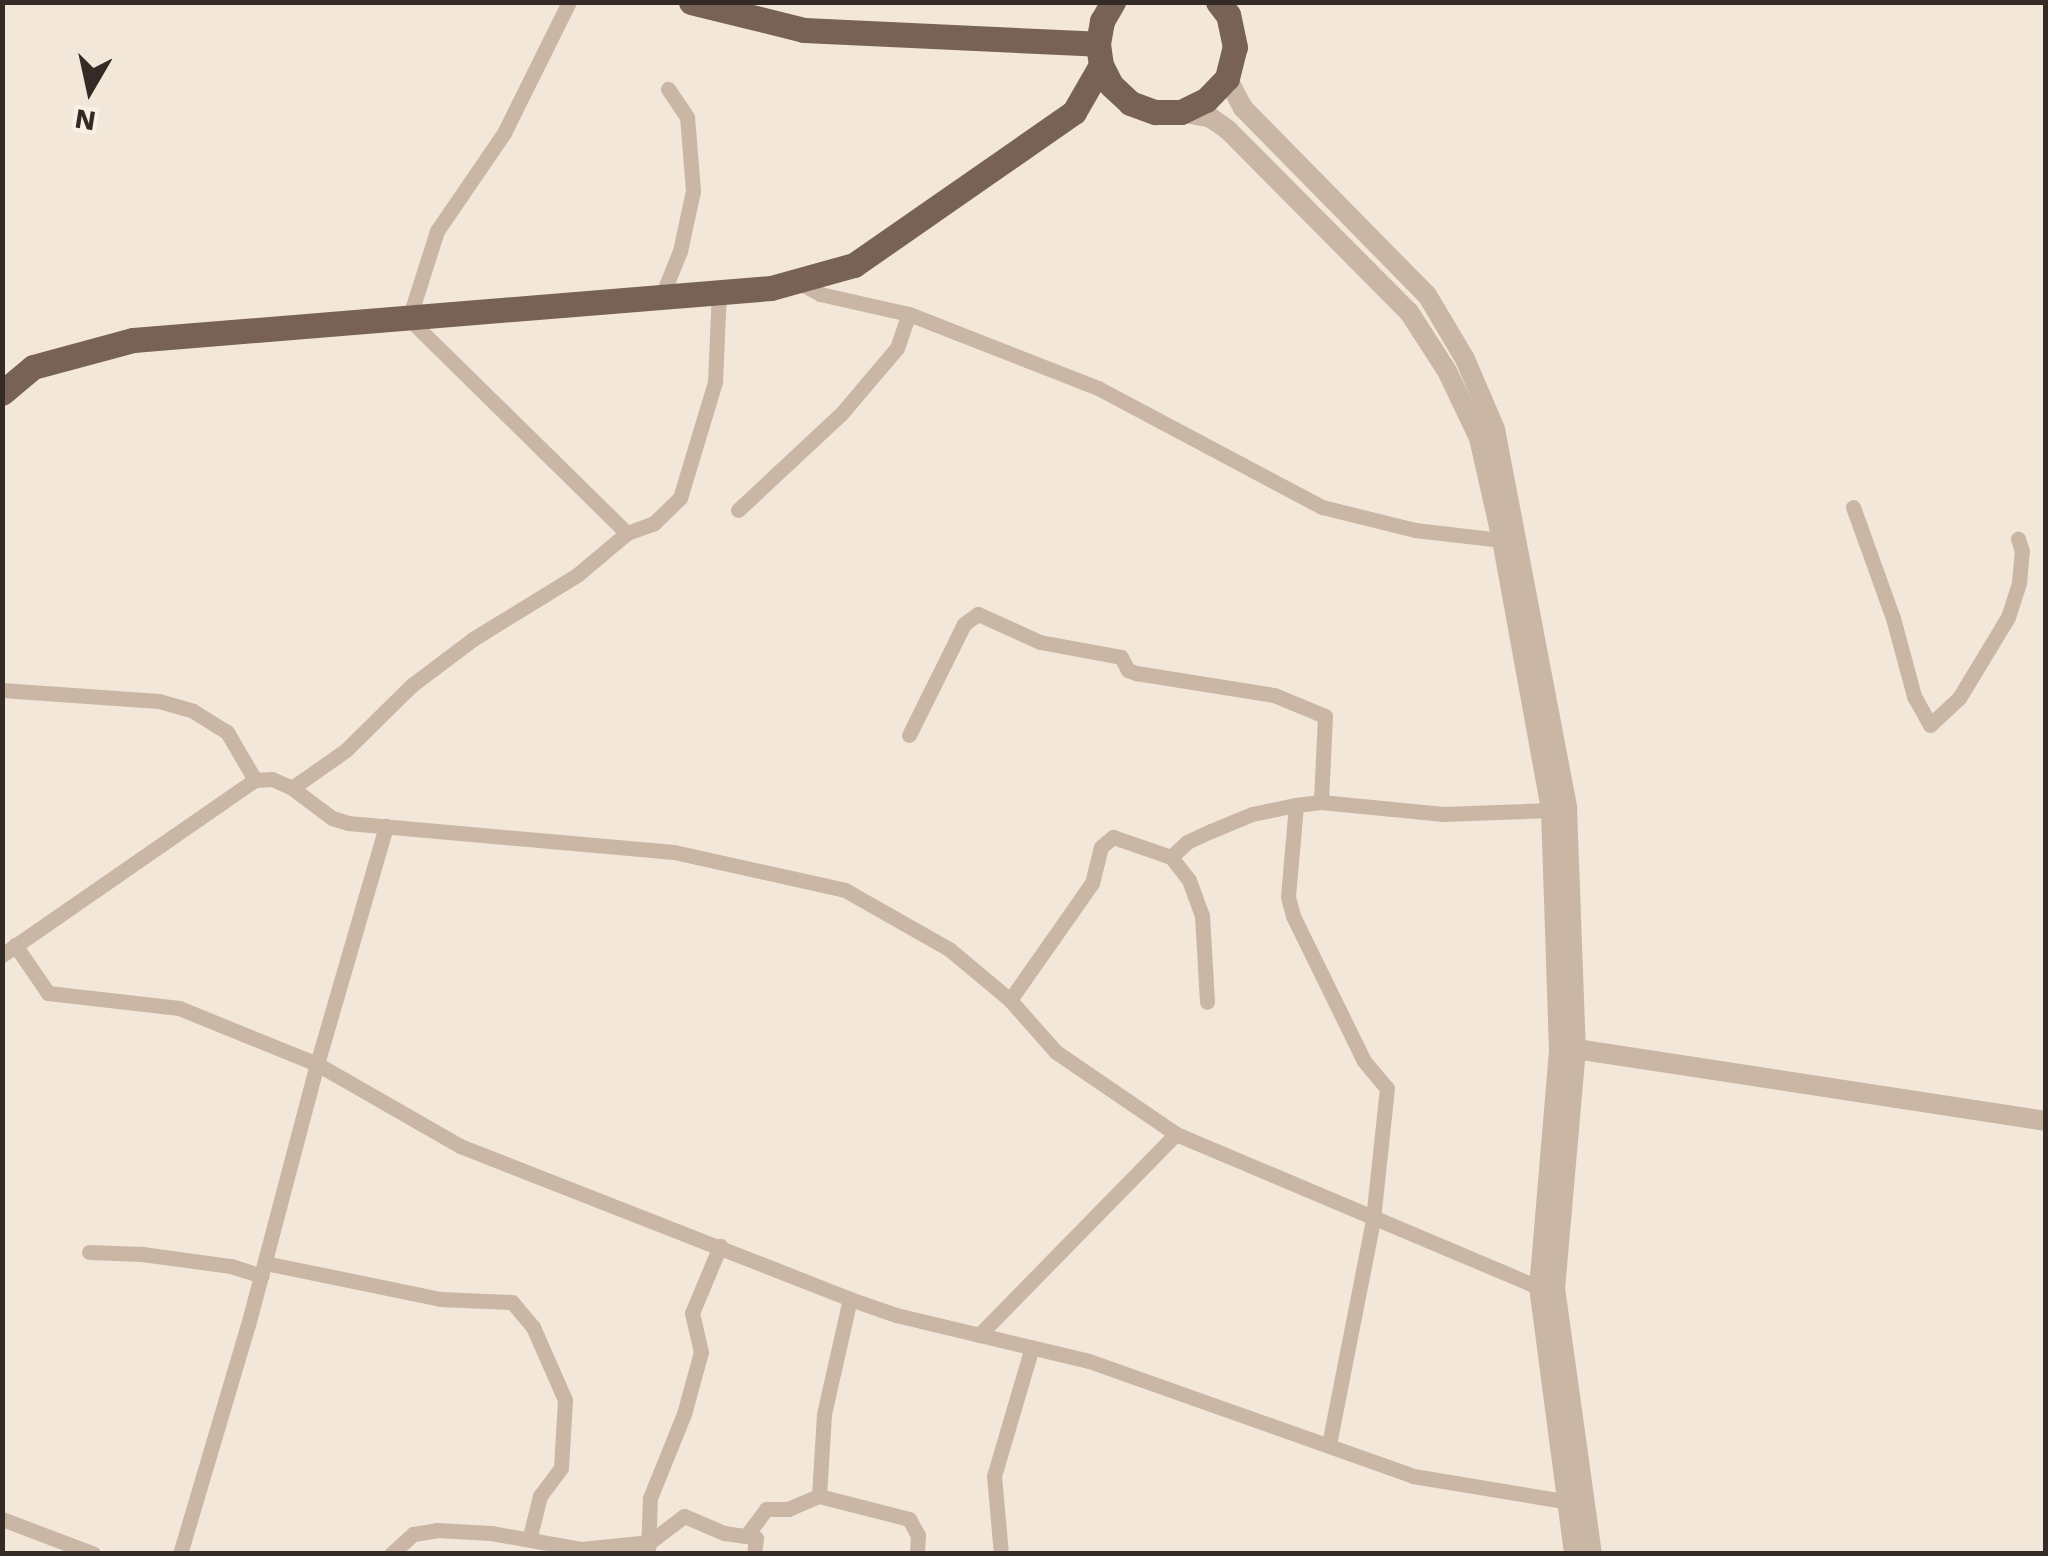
<!DOCTYPE html>
<html>
<head>
<meta charset="utf-8">
<style>
  body { margin:0 }
  #map { position:relative; width:2048px; height:1556px; overflow:hidden; background:#f2e7d8; font-family:"Work Sans",sans-serif }
  div>[style] { position:absolute }
  [style*='--x'] { left:calc(var(--x)*1px); top:calc(var(--y)*1px); width:calc(var(--w)*1px); rotate:calc(var(--a)*1deg) }
  .minor>* { height:15px; margin:-7.5px; padding:0 7.5px; transform-origin:7.5px; border-radius:7.5px; background:#cab6a4 }
  .tertiary>* { height:20px; margin:-10px; padding:0 10px; transform-origin:10px; border-radius:10px; background:#cab6a4 }
  .primary>* { height:25px; margin:-12.5px; padding:0 12.5px; transform-origin:12.5px; border-radius:12.5px; background:#786256 }
  span { translate:-50% -50%; white-space:nowrap; text-align:center; line-height:1.15; -webkit-text-stroke:8px #faf1e5; paint-order:stroke }
  .frame { position:absolute; inset:0; border:5px solid #352b26; pointer-events:none }
  .north { position:absolute; left:40px; top:40px; width:100px; height:100px; -webkit-text-stroke:8px #faf1e5; paint-order:stroke; rotate:189deg; font-size:28px; font-weight:700; line-height:40px; text-align:center; color:#352b26 }
  .north::after { content:''; display:block; margin:auto; width:35px; height:45px; background:#352b26; clip-path:polygon(50% 0,100% 100%,50% 72%,0 100%) }
</style>
</head>
<body>
<div id="map">
  <div class="minor">
    <i style="--x:569;--y:2;--w:146;--a:116.4"></i>
    <i style="--x:504;--y:133;--w:119;--a:124.4"></i>
    <i style="--x:437;--y:231;--w:92;--a:107.7"></i>
    <i style="--x:409;--y:319;--w:305;--a:44.5"></i>
    <i style="--x:794;--y:280;--w:30;--a:28"></i>
    <i style="--x:820;--y:294;--w:91;--a:12.7"></i>
    <i style="--x:909;--y:314;--w:203;--a:21.4"></i>
    <i style="--x:1098;--y:388;--w:254;--a:28"></i>
    <i style="--x:1322;--y:507;--w:96;--a:13.9"></i>
    <i style="--x:1415;--y:530;--w:88;--a:6.6"></i>
    <i style="--x:661;--y:298;--w:51;--a:-68"></i>
    <i style="--x:680;--y:251;--w:61;--a:-77.8"></i>
    <i style="--x:693;--y:191;--w:74;--a:-94.6"></i>
    <i style="--x:687;--y:117;--w:34;--a:-124"></i>
    <i style="--x:1853;--y:507;--w:118;--a:70.2"></i>
    <i style="--x:1893;--y:618;--w:81;--a:74.9"></i>
    <i style="--x:1914;--y:696;--w:33;--a:61"></i>
    <i style="--x:1930;--y:725;--w:40;--a:-43"></i>
    <i style="--x:1959;--y:698;--w:95;--a:-58.8"></i>
    <i style="--x:2008;--y:617;--w:36;--a:-72"></i>
    <i style="--x:2019;--y:583;--w:32;--a:-85"></i>
    <i style="--x:2022;--y:551;--w:13;--a:-108"></i>
    <i style="--x:738;--y:510;--w:141;--a:-43"></i>
    <i style="--x:841;--y:414;--w:87;--a:-49.7"></i>
    <i style="--x:897;--y:348;--w:36;--a:-71"></i>
    <i style="--x:2;--y:690;--w:157;--a:4"></i>
    <i style="--x:159;--y:701;--w:35;--a:16"></i>
    <i style="--x:193;--y:711;--w:40;--a:32"></i>
    <i style="--x:227;--y:732;--w:56;--a:59.7"></i>
    <i style="--x:255;--y:780;--w:17;--a:-3"></i>
    <i style="--x:272;--y:779;--w:22;--a:24"></i>
    <i style="--x:292;--y:788;--w:66;--a:-35.1"></i>
    <i style="--x:346;--y:750;--w:93;--a:-44.6"></i>
    <i style="--x:412;--y:685;--w:76;--a:-37"></i>
    <i style="--x:473;--y:639;--w:122;--a:-31.6"></i>
    <i style="--x:577;--y:575;--w:65;--a:-40"></i>
    <i style="--x:627;--y:533;--w:29;--a:-20"></i>
    <i style="--x:654;--y:523;--w:36;--a:-44"></i>
    <i style="--x:680;--y:498;--w:121;--a:-73.2"></i>
    <i style="--x:715;--y:382;--w:92;--a:-87.5"></i>
    <i style="--x:909;--y:735;--w:124;--a:-63.6"></i>
    <i style="--x:964;--y:624;--w:17;--a:-36"></i>
    <i style="--x:978;--y:614;--w:68;--a:24.3"></i>
    <i style="--x:1040;--y:642;--w:82;--a:10.5"></i>
    <i style="--x:1121;--y:657;--w:15;--a:62"></i>
    <i style="--x:1128;--y:670;--w:9;--a:21"></i>
    <i style="--x:1136;--y:673;--w:140;--a:9.1"></i>
    <i style="--x:1274;--y:695;--w:55;--a:22.4"></i>
    <i style="--x:1325;--y:716;--w:86;--a:92.7"></i>
    <i style="--x:292;--y:788;--w:50;--a:36.9"></i>
    <i style="--x:332;--y:818;--w:17;--a:17"></i>
    <i style="--x:348;--y:823;--w:327;--a:5.1"></i>
    <i style="--x:674;--y:852;--w:175;--a:12.5"></i>
    <i style="--x:845;--y:890;--w:120;--a:29.6"></i>
    <i style="--x:949;--y:949;--w:80;--a:39.9"></i>
    <i style="--x:1010;--y:1000;--w:69;--a:48.5"></i>
    <i style="--x:1056;--y:1052;--w:145;--a:34.3"></i>
    <i style="--x:1176;--y:1134;--w:394;--a:22.9"></i>
    <i style="--x:1296;--y:805;--w:92;--a:95"></i>
    <i style="--x:1288;--y:897;--w:20;--a:75"></i>
    <i style="--x:1293;--y:916;--w:161;--a:63.9"></i>
    <i style="--x:1364;--y:1061;--w:35;--a:50"></i>
    <i style="--x:1387;--y:1088;--w:133;--a:96.1"></i>
    <i style="--x:1373;--y:1220;--w:229;--a:101.1"></i>
    <i style="--x:1171;--y:857;--w:29;--a:52"></i>
    <i style="--x:1189;--y:880;--w:37;--a:70"></i>
    <i style="--x:1202;--y:915;--w:87;--a:86.7"></i>
    <i style="--x:15;--y:945;--w:58;--a:55.5"></i>
    <i style="--x:48;--y:993;--w:132;--a:6.5"></i>
    <i style="--x:179;--y:1008;--w:149;--a:22.1"></i>
    <i style="--x:317;--y:1064;--w:165;--a:29.8"></i>
    <i style="--x:460;--y:1146;--w:419;--a:21.4"></i>
    <i style="--x:850;--y:1299;--w:49;--a:19.2"></i>
    <i style="--x:896;--y:1315;--w:198;--a:13.4"></i>
    <i style="--x:1089;--y:1361;--w:344;--a:19.5"></i>
    <i style="--x:1413;--y:1476;--w:153;--a:9.4"></i>
    <i style="--x:2;--y:955;--w:308;--a:-34.7"></i>
    <i style="--x:1010;--y:1000;--w:143;--a:-55"></i>
    <i style="--x:1092;--y:883;--w:37;--a:-76"></i>
    <i style="--x:1101;--y:847;--w:16;--a:-40"></i>
    <i style="--x:1113;--y:837;--w:61;--a:19"></i>
    <i style="--x:1171;--y:857;--w:22;--a:-43"></i>
    <i style="--x:1187;--y:842;--w:26;--a:-25"></i>
    <i style="--x:1211;--y:831;--w:44;--a:-22.5"></i>
    <i style="--x:1252;--y:814;--w:45;--a:-11.6"></i>
    <i style="--x:1296;--y:805;--w:25;--a:-7"></i>
    <i style="--x:1321;--y:802;--w:123;--a:5.6"></i>
    <i style="--x:1443;--y:814;--w:108;--a:-2.1"></i>
    <i style="--x:89;--y:1252;--w:53;--a:2.2"></i>
    <i style="--x:142;--y:1254;--w:90;--a:7.7"></i>
    <i style="--x:231;--y:1266;--w:32;--a:18"></i>
    <i style="--x:265;--y:1263;--w:179;--a:11.6"></i>
    <i style="--x:440;--y:1299;--w:72;--a:2.4"></i>
    <i style="--x:512;--y:1302;--w:33;--a:50"></i>
    <i style="--x:533;--y:1327;--w:80;--a:66.3"></i>
    <i style="--x:565;--y:1400;--w:68;--a:93.4"></i>
    <i style="--x:561;--y:1468;--w:35;--a:127"></i>
    <i style="--x:540;--y:1496;--w:45;--a:104"></i>
    <i style="--x:979;--y:1335;--w:281;--a:-45.6"></i>
    <i style="--x:819;--y:1496;--w:82;--a:-86.5"></i>
    <i style="--x:824;--y:1414;--w:118;--a:-77.3"></i>
    <i style="--x:2;--y:1519;--w:98;--a:20.8"></i>
    <i style="--x:746;--y:1536;--w:10;--a:11"></i>
    <i style="--x:756;--y:1538;--w:16;--a:97"></i>
    <i style="--x:180;--y:1554;--w:239;--a:-73.5"></i>
    <i style="--x:248;--y:1325;--w:270;--a:-75.2"></i>
    <i style="--x:317;--y:1064;--w:248;--a:-73.8"></i>
    <i style="--x:391;--y:1554;--w:30;--a:-42"></i>
    <i style="--x:413;--y:1534;--w:24;--a:-9"></i>
    <i style="--x:437;--y:1530;--w:54;--a:3.2"></i>
    <i style="--x:491;--y:1533;--w:91;--a:10.1"></i>
    <i style="--x:581;--y:1549;--w:69;--a:-5.8"></i>
    <i style="--x:650;--y:1542;--w:43;--a:-37.4"></i>
    <i style="--x:684;--y:1516;--w:43;--a:23"></i>
    <i style="--x:724;--y:1533;--w:22;--a:8"></i>
    <i style="--x:746;--y:1536;--w:34;--a:-53"></i>
    <i style="--x:766;--y:1509;--w:22;--a:0"></i>
    <i style="--x:788;--y:1509;--w:34;--a:-23"></i>
    <i style="--x:819;--y:1496;--w:93;--a:14.3"></i>
    <i style="--x:909;--y:1519;--w:18;--a:61"></i>
    <i style="--x:918;--y:1535;--w:19;--a:93"></i>
    <i style="--x:648;--y:1554;--w:56;--a:-88"></i>
    <i style="--x:650;--y:1498;--w:91;--a:-68"></i>
    <i style="--x:684;--y:1414;--w:64;--a:-74.7"></i>
    <i style="--x:701;--y:1352;--w:40;--a:-103"></i>
    <i style="--x:692;--y:1313;--w:73;--a:-67.3"></i>
    <i style="--x:1001;--y:1554;--w:78;--a:-95.1"></i>
    <i style="--x:994;--y:1476;--w:134;--a:-73.6"></i>
  </div>
  <div class="tertiary">
    <i style="--x:1227;--y:78;--w:34;--a:62"></i>
    <i style="--x:1243;--y:108;--w:262;--a:45.5"></i>
    <i style="--x:1427;--y:295;--w:74;--a:59.3"></i>
    <i style="--x:1465;--y:359;--w:76;--a:66.8"></i>
    <i style="--x:1495;--y:429;--w:386;--a:79.2"></i>
    <i style="--x:1567;--y:808;--w:241;--a:87.9"></i>
    <i style="--x:1576;--y:1049;--w:240;--a:95"></i>
    <i style="--x:1555;--y:1288;--w:269;--a:82.1"></i>
    <i style="--x:1181;--y:112;--w:31;--a:11"></i>
    <i style="--x:1211;--y:118;--w:21;--a:35"></i>
    <i style="--x:1228;--y:130;--w:257;--a:45.2"></i>
    <i style="--x:1409;--y:312;--w:70;--a:57.2"></i>
    <i style="--x:1447;--y:371;--w:74;--a:64.5"></i>
    <i style="--x:1479;--y:438;--w:105;--a:77.3"></i>
    <i style="--x:1502;--y:540;--w:274;--a:79.7"></i>
    <i style="--x:1551;--y:810;--w:241;--a:88.1"></i>
    <i style="--x:1559;--y:1051;--w:237;--a:94.8"></i>
    <i style="--x:1539;--y:1287;--w:269;--a:82.5"></i>
    <i style="--x:1576;--y:1049;--w:475;--a:8.7"></i>
  </div>
  <div class="primary">
    <i style="--x:691;--y:2;--w:116;--a:13.9"></i>
    <i style="--x:804;--y:30;--w:294;--a:2.7"></i>
    <i style="--x:1113;--y:2;--w:22;--a:120"></i>
    <i style="--x:1102;--y:21;--w:23;--a:100"></i>
    <i style="--x:1098;--y:44;--w:21;--a:82"></i>
    <i style="--x:1101;--y:65;--w:22;--a:63"></i>
    <i style="--x:1111;--y:85;--w:26;--a:43"></i>
    <i style="--x:1130;--y:103;--w:27;--a:20"></i>
    <i style="--x:1155;--y:112;--w:26;--a:0"></i>
    <i style="--x:1181;--y:112;--w:28;--a:-26"></i>
    <i style="--x:1206;--y:100;--w:30;--a:-46"></i>
    <i style="--x:1227;--y:78;--w:32;--a:-76"></i>
    <i style="--x:1235;--y:47;--w:33;--a:-102"></i>
    <i style="--x:1228;--y:15;--w:16;--a:-128"></i>
    <i style="--x:2;--y:393;--w:40;--a:-40"></i>
    <i style="--x:33;--y:367;--w:104;--a:-15.1"></i>
    <i style="--x:133;--y:340;--w:640;--a:-4.66"></i>
    <i style="--x:771;--y:288;--w:86;--a:-15.5"></i>
    <i style="--x:854;--y:265;--w:268;--a:-34.8"></i>
    <i style="--x:1074;--y:112;--w:54;--a:-60.1"></i>
  </div>
  <div class="frame"></div>
  <div class="north">N</div>
</div>
</body>
</html>
